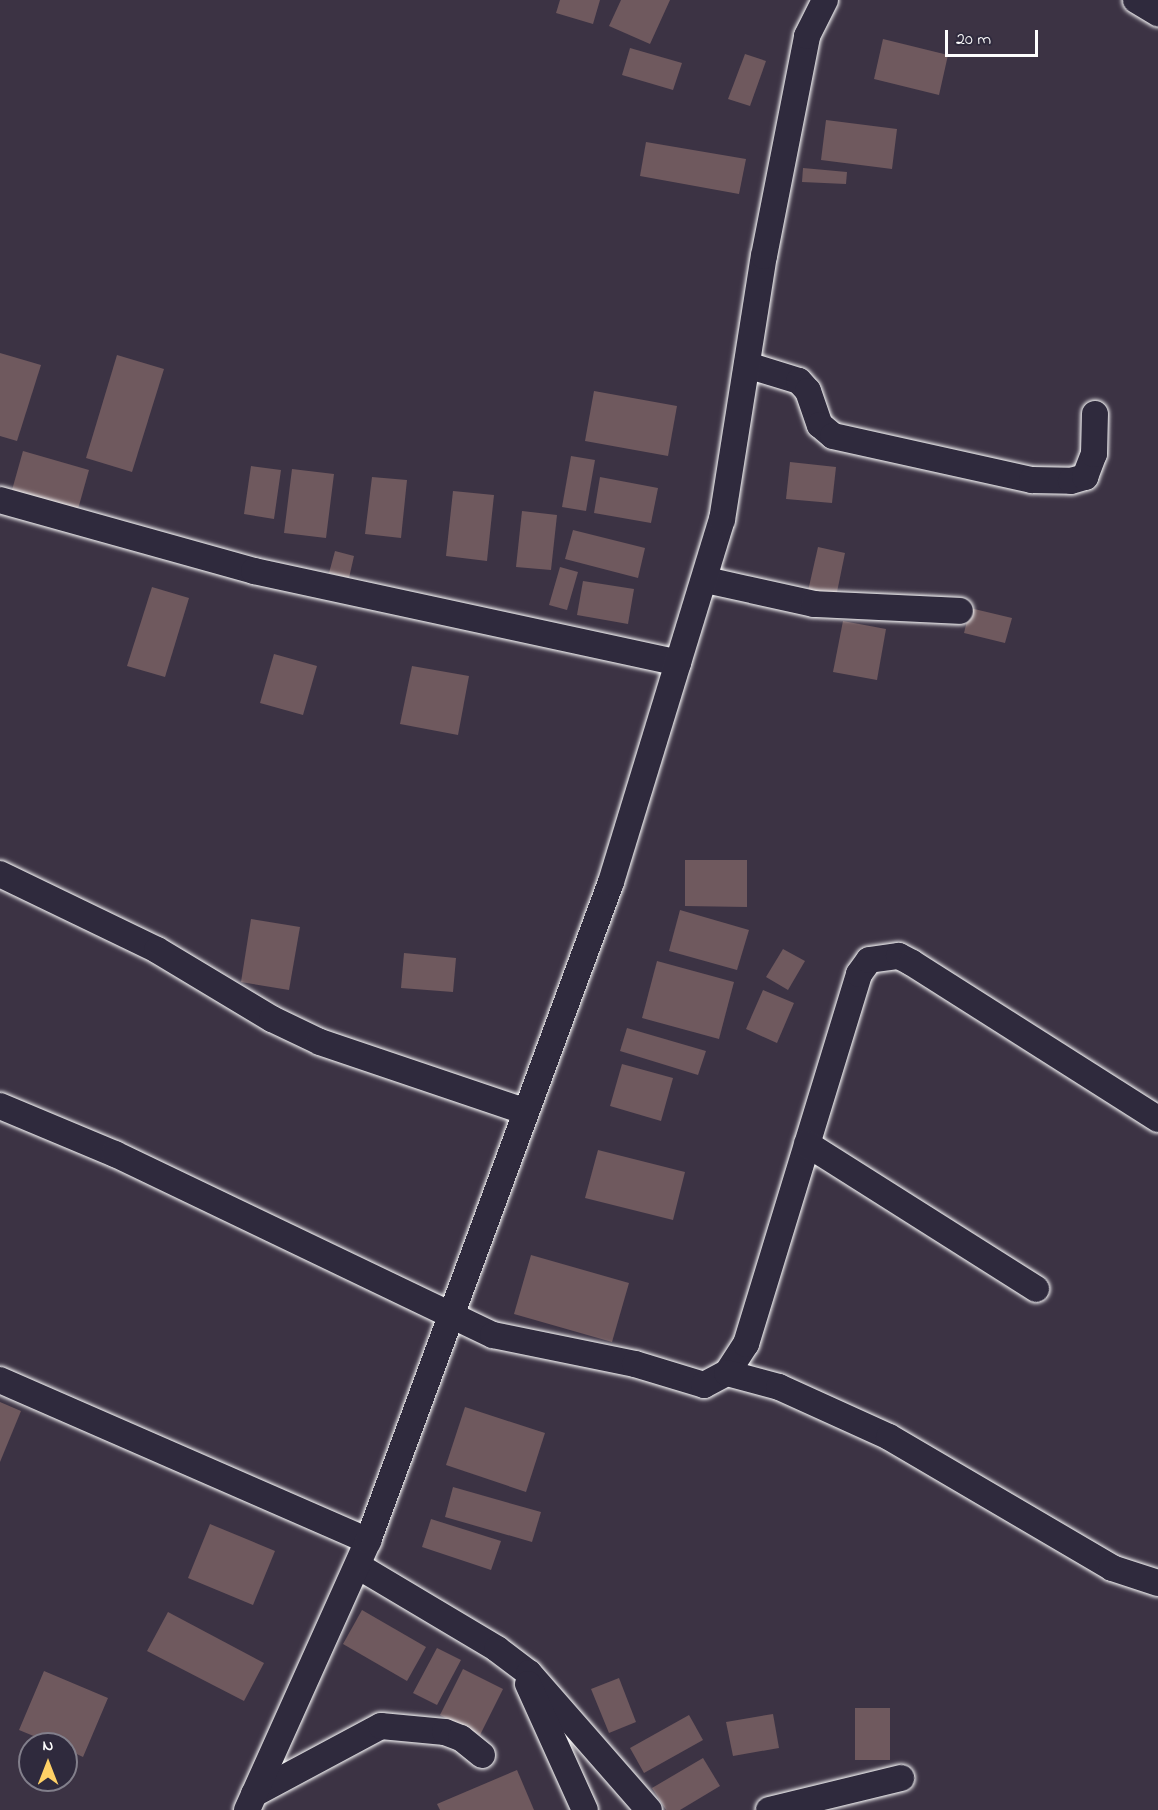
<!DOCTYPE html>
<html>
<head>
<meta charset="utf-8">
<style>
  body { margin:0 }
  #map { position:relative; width:1158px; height:1810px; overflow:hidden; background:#3c3344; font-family:"Indie Flower",sans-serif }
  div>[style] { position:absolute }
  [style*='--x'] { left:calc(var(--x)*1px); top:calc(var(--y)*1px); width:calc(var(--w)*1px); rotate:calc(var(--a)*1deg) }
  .building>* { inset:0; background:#6f595e }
  .roads { filter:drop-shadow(0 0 2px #fff) drop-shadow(0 0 2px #fff) }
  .minor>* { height:26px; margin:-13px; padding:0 13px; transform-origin:13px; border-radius:13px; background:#2f2a3d }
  span { translate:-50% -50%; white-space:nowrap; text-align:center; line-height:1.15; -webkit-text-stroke:4.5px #2f2a3d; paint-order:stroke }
  .north { position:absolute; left:18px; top:1732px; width:60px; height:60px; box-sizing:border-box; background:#2f2a3d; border:2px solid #827f8b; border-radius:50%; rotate:0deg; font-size:16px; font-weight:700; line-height:24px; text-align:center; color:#fff }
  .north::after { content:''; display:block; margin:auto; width:21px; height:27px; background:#ffd166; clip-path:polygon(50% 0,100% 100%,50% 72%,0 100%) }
  .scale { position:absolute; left:945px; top:30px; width:93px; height:27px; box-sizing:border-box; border:3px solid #fff; border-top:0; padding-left:8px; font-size:18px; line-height:21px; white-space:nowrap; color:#fff; -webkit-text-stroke:4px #2f2a3d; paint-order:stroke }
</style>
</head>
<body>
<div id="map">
  <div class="building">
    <i style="clip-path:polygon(560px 0,600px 0,593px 24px,556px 13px)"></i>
    <i style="clip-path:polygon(621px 0,670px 0,650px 44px,609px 26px)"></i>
    <i style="clip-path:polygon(883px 39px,948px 55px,939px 95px,874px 79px)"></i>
    <i style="clip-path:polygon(630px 48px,682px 63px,673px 90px,622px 75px)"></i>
    <i style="clip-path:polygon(745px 54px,766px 61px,750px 106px,728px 99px)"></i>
    <i style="clip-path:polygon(826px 120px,897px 129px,892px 169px,821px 160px)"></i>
    <i style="clip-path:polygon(646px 142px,746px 159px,739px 194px,640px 176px)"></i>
    <i style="clip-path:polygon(803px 168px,847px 172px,846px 184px,802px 182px)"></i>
    <i style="clip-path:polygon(0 353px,41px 365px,17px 441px,0 436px)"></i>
    <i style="clip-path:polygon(117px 355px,164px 369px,132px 472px,86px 458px)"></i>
    <i style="clip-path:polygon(594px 391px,677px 406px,668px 456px,585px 441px)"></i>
    <i style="clip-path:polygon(23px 451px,89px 470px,78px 509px,12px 490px)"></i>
    <i style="clip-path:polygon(571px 456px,595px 460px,586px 511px,562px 507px)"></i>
    <i style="clip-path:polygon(790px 462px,836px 467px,832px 503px,786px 499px)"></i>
    <i style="clip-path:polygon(251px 466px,281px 470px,274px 519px,244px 514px)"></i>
    <i style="clip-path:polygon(292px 469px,334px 474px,326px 538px,284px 533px)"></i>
    <i style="clip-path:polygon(372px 477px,407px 480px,401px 538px,365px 534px)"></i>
    <i style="clip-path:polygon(600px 477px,658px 488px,651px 523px,594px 513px)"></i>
    <i style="clip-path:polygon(453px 491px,494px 495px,487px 561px,446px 556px)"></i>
    <i style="clip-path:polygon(522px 511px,557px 515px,551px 570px,516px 567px)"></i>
    <i style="clip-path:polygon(573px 530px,645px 548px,638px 578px,565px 559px)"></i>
    <i style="clip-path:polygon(818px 547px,845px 553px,836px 597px,808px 591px)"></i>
    <i style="clip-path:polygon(335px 551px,354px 556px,349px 578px,329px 573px)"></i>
    <i style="clip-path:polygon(560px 567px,578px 572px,567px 610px,549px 605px)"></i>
    <i style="clip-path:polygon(583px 581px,634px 589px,628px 624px,577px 615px)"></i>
    <i style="clip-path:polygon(152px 587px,189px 598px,165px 677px,127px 666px)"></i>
    <i style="clip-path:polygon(970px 608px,1012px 618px,1005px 643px,964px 633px)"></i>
    <i style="clip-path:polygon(843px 621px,886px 629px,877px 680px,833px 672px)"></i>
    <i style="clip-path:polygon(274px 654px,317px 666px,303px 715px,260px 703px)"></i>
    <i style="clip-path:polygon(412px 666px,469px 676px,458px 735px,400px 724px)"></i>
    <i style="clip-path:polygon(685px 860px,747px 860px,747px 907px,685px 906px)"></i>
    <i style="clip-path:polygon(680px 910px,749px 930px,737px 970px,669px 951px)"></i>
    <i style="clip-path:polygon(251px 919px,300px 927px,289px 990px,241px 982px)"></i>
    <i style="clip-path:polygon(783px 949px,805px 961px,788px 990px,766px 977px)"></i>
    <i style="clip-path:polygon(404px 953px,456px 958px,453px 992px,401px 988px)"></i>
    <i style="clip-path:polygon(657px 961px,734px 982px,719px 1039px,642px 1018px)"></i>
    <i style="clip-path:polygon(763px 990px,794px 1003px,777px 1043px,746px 1029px)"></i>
    <i style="clip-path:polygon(627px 1028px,706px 1051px,698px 1075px,620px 1051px)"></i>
    <i style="clip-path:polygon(622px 1064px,673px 1078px,661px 1121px,610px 1106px)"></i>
    <i style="clip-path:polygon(598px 1150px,685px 1172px,673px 1220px,585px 1198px)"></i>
    <i style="clip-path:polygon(531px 1255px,629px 1283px,612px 1342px,514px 1314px)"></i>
    <i style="clip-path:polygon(0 1402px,21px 1411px,0 1462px)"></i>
    <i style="clip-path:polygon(465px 1407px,545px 1433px,526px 1492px,446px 1465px)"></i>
    <i style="clip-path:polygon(453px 1487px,541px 1512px,532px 1542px,445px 1517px)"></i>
    <i style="clip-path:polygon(431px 1519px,501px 1541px,491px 1570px,422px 1547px)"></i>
    <i style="clip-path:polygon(210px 1524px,275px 1551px,253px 1605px,188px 1578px)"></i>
    <i style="clip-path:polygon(362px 1610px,426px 1647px,407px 1681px,343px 1644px)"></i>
    <i style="clip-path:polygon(168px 1612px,264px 1663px,244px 1701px,147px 1651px)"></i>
    <i style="clip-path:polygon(437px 1648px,461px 1660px,437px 1705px,413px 1693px)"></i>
    <i style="clip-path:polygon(463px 1669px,503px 1689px,480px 1735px,440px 1715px)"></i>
    <i style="clip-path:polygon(44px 1671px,108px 1698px,83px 1757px,66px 1749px,66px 1744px,53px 1744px,19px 1730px)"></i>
    <i style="clip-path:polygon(619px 1678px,636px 1722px,609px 1733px,591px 1689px)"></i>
    <i style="clip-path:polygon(855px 1708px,890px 1708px,890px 1760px,855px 1760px)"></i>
    <i style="clip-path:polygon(773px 1714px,779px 1748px,733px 1756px,726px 1722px)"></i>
    <i style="clip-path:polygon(689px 1715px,703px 1740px,644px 1773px,630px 1748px)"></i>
    <i style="clip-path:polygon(703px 1758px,720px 1786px,680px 1810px,666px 1810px,652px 1788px)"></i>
    <i style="clip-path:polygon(517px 1770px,534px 1810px,440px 1810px,437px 1804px)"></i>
  </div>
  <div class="roads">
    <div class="minor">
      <i style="--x:1136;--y:0;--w:26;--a:31"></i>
      <i style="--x:747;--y:365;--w:54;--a:17.1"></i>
      <i style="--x:799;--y:381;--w:13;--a:48"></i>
      <i style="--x:808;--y:391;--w:36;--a:71"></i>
      <i style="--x:820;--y:425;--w:17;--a:40"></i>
      <i style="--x:833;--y:436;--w:204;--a:12.5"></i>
      <i style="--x:1032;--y:480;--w:39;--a:1"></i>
      <i style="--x:1071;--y:481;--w:15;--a:-16"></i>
      <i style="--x:1085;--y:477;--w:25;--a:-69"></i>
      <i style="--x:1094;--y:454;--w:40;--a:-88.6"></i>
      <i style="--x:0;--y:500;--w:264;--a:15.6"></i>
      <i style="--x:254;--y:571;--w:434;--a:12.2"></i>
      <i style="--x:706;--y:580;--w:111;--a:12.5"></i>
      <i style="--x:814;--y:604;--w:146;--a:2.7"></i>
      <i style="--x:0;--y:874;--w:174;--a:25.8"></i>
      <i style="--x:157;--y:950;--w:134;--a:31"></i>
      <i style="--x:272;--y:1019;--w:53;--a:25.6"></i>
      <i style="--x:320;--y:1042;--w:215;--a:18.7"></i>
      <i style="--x:0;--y:1106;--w:125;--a:22.7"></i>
      <i style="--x:115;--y:1154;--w:419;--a:25.6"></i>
      <i style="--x:493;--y:1335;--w:145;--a:11.5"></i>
      <i style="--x:635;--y:1364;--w:72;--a:16.9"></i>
      <i style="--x:704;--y:1385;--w:26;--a:-28"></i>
      <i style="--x:727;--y:1373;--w:35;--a:-57"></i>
      <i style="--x:746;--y:1344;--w:387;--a:-73"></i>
      <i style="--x:859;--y:974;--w:17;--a:-54"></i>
      <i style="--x:869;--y:960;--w:30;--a:-8"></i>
      <i style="--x:899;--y:956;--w:15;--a:28"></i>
      <i style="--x:912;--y:963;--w:291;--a:32.4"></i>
      <i style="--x:807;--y:1144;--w:271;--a:32.3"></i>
      <i style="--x:727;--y:1373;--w:54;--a:15.1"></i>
      <i style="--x:779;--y:1387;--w:121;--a:24.4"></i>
      <i style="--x:889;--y:1437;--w:259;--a:30.4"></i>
      <i style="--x:1112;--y:1568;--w:48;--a:18.1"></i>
      <i style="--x:0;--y:1380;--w:402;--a:23.6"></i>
      <i style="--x:358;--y:1566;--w:162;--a:30.8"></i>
      <i style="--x:497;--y:1649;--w:40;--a:37"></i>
      <i style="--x:529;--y:1673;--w:182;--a:48.8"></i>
      <i style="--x:528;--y:1684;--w:138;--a:65.7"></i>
      <i style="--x:254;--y:1794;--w:144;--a:-28.2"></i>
      <i style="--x:381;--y:1726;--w:64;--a:5.4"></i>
      <i style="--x:445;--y:1732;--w:17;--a:21"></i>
      <i style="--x:461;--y:1738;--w:27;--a:39"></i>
      <i style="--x:247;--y:1810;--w:295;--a:-65.8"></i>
      <i style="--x:368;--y:1541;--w:702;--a:-69.76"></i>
      <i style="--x:611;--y:882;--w:379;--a:-73"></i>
      <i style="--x:722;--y:520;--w:267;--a:-81"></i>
      <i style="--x:764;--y:256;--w:224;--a:-78.9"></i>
      <i style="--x:807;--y:36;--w:40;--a:-63.4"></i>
      <i style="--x:769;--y:1810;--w:136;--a:-13.6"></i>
    </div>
  </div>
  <div class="north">N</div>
  <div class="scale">20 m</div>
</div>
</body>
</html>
